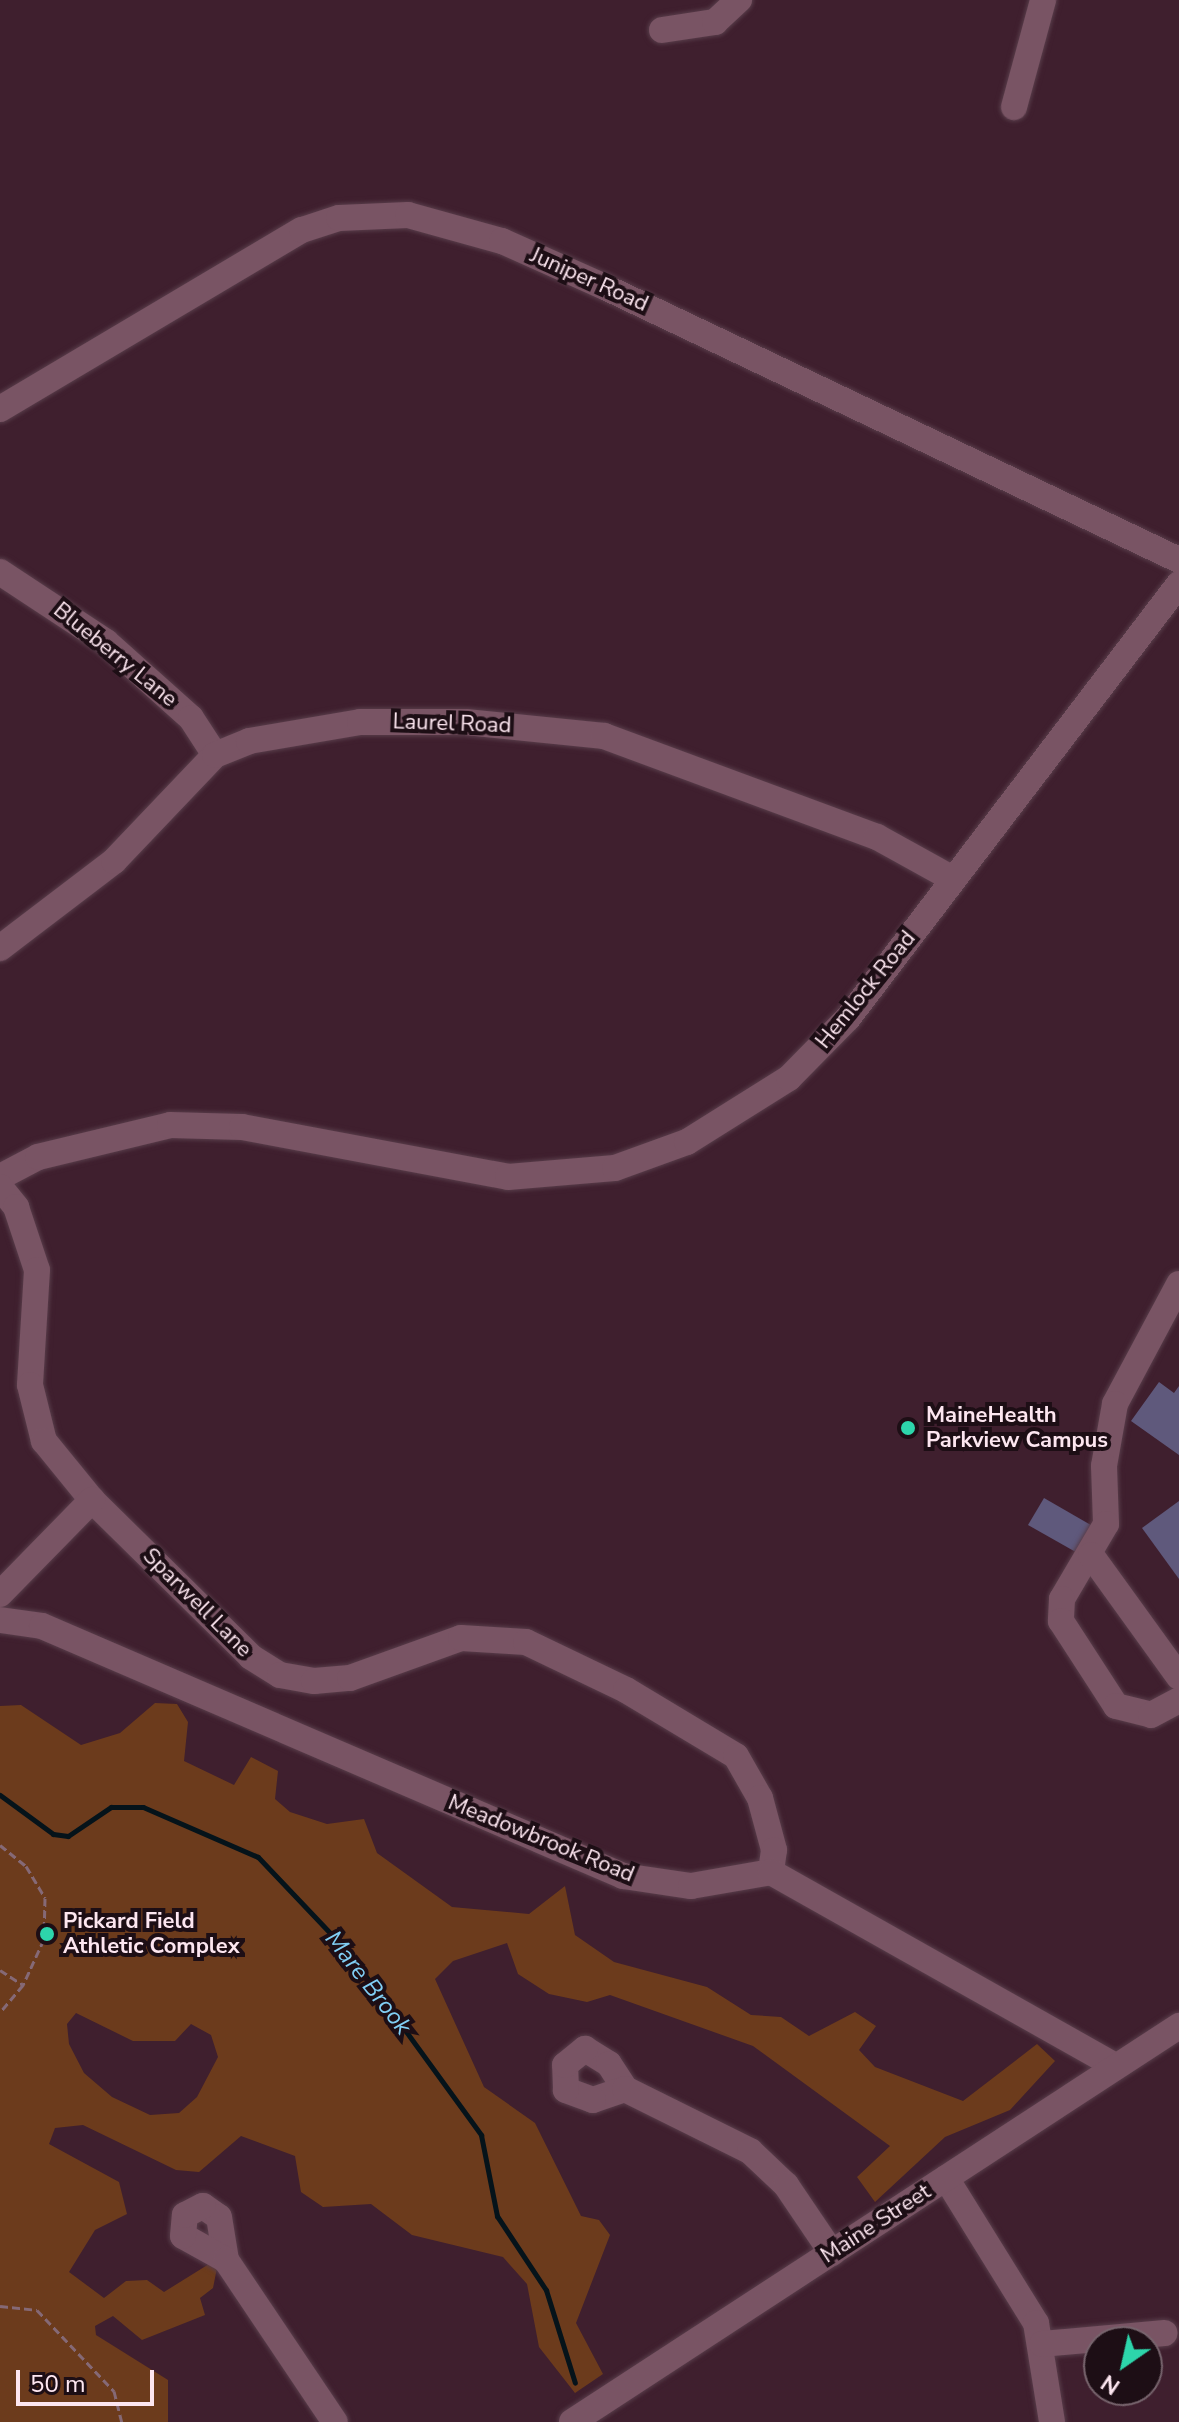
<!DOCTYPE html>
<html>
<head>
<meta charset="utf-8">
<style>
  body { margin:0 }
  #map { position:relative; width:1179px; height:2422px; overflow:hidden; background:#3f1f2e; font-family:"Nunito Sans",sans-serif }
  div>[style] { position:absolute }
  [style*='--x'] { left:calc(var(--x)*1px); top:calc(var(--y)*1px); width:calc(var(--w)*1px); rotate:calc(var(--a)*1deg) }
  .green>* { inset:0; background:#6c3b1c }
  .stream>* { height:5px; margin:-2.5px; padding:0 2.5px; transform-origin:2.5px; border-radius:2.5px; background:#05131a }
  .building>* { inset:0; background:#5f597c }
  .path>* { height:3px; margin-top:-1.5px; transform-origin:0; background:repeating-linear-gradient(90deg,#856976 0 8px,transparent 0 12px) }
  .roads { filter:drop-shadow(0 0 2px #583d4a) drop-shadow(0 0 2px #583d4a) }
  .minor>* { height:26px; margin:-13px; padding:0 13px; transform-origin:13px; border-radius:13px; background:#795464 }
  .dots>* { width:22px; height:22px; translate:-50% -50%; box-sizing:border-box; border:4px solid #1d0e15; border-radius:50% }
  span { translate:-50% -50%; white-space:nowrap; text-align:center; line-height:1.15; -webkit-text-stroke:8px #1d0e15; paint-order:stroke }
  .street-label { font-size:22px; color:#fde6f0 }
  .poi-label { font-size:22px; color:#fde6f0; font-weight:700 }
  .left { translate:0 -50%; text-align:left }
  .water-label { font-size:24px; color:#81cff5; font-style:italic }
  .north { position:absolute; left:1083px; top:2326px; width:80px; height:80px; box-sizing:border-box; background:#1d0e15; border:2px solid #77646d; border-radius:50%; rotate:214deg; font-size:22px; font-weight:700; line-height:32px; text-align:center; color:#fde6f0 }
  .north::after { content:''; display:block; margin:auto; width:28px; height:36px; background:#2dd5ab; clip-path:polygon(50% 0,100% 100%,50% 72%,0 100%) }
  .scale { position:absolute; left:16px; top:2370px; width:138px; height:36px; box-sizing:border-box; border:4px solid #fde6f0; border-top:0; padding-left:10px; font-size:24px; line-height:28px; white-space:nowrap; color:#fde6f0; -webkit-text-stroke:6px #1d0e15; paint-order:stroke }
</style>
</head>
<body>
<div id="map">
  <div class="green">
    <i style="clip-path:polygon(evenodd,155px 1703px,177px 1704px,188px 1722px,184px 1761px,234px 1785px,251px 1757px,278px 1771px,275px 1799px,290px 1812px,327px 1824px,364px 1819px,377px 1853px,452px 1907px,529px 1914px,565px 1886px,575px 1935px,614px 1962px,707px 1987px,751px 2015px,781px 2017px,809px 2036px,855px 2012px,876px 2026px,859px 2050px,875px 2067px,963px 2101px,1037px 2044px,1055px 2061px,1010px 2110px,945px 2137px,875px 2202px,857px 2177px,890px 2146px,753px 2046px,610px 1995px,587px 2002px,549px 1994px,518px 1974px,507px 1943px,453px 1961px,435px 1979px,484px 2087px,535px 2123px,581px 2216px,599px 2220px,610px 2235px,576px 2323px,603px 2374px,575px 2393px,539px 2347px,527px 2284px,503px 2257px,412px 2235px,371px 2204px,323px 2207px,301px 2192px,295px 2156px,241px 2136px,199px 2172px,176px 2170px,83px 2125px,55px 2128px,49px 2144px,119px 2182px,127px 2214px,95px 2230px,69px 2272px,104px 2298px,126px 2281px,147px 2280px,164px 2292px,209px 2264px,217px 2268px,213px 2288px,200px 2298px,205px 2315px,142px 2340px,113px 2316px,95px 2326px,96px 2335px,168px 2380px,168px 2422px,0 2422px,0 1706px,21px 1705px,81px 1745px,120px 1733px,155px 1703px,76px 2013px,133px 2041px,175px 2041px,191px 2024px,211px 2035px,218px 2057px,197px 2097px,179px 2113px,150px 2115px,112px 2097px,84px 2073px,69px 2044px,67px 2024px,76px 2013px)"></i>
  </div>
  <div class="stream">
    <i style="--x:0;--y:1795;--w:66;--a:36.3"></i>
    <i style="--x:53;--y:1834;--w:15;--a:8"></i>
    <i style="--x:68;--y:1836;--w:52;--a:-34"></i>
    <i style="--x:111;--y:1807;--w:32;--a:0"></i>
    <i style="--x:143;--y:1807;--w:125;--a:23.5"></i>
    <i style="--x:258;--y:1857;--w:132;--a:46.5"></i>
    <i style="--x:349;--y:1953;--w:225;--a:54"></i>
    <i style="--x:481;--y:2135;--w:83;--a:78.8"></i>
    <i style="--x:497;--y:2216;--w:89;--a:56.5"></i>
    <i style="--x:546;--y:2290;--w:97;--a:72.7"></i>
  </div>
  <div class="building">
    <i style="clip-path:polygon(1159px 1382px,1174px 1393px,1179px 1386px,1179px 1455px,1131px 1421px)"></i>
    <i style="clip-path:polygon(1044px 1498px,1096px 1528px,1081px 1555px,1028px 1525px)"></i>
    <i style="clip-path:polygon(1179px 1501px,1179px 1579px,1142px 1528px)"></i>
  </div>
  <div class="path">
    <i style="--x:0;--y:1845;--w:33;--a:39"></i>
    <i style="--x:26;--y:1866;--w:37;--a:59"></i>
    <i style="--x:45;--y:1898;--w:41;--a:91.4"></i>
    <i style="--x:44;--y:1939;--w:51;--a:114.5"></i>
    <i style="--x:23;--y:1985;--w:35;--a:130"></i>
    <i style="--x:0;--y:1970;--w:27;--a:33"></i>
    <i style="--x:0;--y:2306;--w:37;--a:6"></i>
    <i style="--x:37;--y:2310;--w:112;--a:46.5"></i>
    <i style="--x:114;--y:2391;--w:32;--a:76"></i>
  </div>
  <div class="roads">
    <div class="minor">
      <i style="--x:662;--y:30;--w:54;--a:-8.6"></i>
      <i style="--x:715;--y:22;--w:33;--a:-43"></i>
      <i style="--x:1014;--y:107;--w:111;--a:-74.8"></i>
      <i style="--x:0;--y:409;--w:351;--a:-30.7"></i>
      <i style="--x:302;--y:230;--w:39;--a:-18"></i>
      <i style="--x:339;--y:218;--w:69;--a:-2.5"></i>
      <i style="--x:408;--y:215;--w:98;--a:15.5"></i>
      <i style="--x:502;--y:241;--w:113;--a:24.1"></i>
      <i style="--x:605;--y:287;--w:636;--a:25.44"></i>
      <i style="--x:0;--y:572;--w:127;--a:33.4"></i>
      <i style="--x:106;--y:642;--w:114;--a:41.8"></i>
      <i style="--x:191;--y:718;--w:44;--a:57"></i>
      <i style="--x:0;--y:948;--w:143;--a:-37.3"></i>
      <i style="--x:114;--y:861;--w:146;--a:-46.4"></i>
      <i style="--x:215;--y:755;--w:37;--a:-22"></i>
      <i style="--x:249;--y:741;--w:113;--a:-9.7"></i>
      <i style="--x:360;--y:722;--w:106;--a:0"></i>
      <i style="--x:466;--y:722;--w:139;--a:5.8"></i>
      <i style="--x:604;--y:736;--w:291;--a:20.3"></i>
      <i style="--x:877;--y:837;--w:87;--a:28.9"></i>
      <i style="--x:0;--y:1177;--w:43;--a:-27.8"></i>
      <i style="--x:38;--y:1157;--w:136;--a:-13.6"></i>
      <i style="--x:170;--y:1125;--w:72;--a:1.6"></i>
      <i style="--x:242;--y:1127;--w:271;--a:10.6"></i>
      <i style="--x:508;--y:1177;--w:107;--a:-4.8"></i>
      <i style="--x:615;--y:1168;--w:77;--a:-19.9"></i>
      <i style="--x:687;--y:1142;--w:120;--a:-32.1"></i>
      <i style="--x:789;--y:1078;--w:84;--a:-45.5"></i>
      <i style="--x:848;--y:1018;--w:546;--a:-52.67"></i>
      <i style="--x:0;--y:1187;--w:26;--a:51"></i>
      <i style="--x:16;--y:1207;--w:66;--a:71.6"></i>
      <i style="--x:37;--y:1270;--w:115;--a:93.5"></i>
      <i style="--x:30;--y:1385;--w:58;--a:76"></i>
      <i style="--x:44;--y:1441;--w:76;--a:50.9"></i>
      <i style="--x:92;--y:1500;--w:223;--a:44.6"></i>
      <i style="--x:251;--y:1657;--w:34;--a:32"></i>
      <i style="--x:280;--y:1675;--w:35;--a:10"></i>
      <i style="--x:314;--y:1681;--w:36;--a:-5"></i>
      <i style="--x:350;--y:1678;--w:118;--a:-19.8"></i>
      <i style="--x:461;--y:1638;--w:65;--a:3.5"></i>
      <i style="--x:526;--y:1642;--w:111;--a:25.6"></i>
      <i style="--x:626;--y:1690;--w:128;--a:31"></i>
      <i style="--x:736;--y:1756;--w:48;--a:60.3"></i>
      <i style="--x:760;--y:1798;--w:54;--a:74.9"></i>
      <i style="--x:774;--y:1850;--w:22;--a:98"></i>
      <i style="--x:1179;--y:1284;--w:136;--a:118.1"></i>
      <i style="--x:1115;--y:1404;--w:63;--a:100.1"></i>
      <i style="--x:1104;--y:1466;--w:58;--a:88"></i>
      <i style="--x:1106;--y:1524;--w:87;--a:120.4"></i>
      <i style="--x:1062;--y:1599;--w:22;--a:93"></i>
      <i style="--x:1061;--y:1621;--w:101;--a:57.1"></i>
      <i style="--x:1116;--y:1706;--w:36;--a:14"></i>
      <i style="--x:1151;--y:1715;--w:32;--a:-28"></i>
      <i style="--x:1091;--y:1555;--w:150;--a:54.2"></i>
      <i style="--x:0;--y:1594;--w:132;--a:-45.6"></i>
      <i style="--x:0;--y:1620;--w:42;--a:8.1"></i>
      <i style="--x:42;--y:1626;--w:633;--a:23.28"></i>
      <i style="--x:623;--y:1876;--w:69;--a:8.4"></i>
      <i style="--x:691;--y:1886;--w:81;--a:-9.9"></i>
      <i style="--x:771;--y:1872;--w:394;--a:29.4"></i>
      <i style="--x:585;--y:2049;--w:28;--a:32"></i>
      <i style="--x:609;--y:2064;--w:30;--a:57"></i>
      <i style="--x:625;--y:2089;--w:34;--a:161"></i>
      <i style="--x:593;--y:2100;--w:29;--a:-160"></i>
      <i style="--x:566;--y:2090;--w:25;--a:-92"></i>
      <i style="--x:565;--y:2065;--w:26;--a:-39"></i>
      <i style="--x:625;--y:2089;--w:140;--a:26.4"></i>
      <i style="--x:750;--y:2151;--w:50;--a:43.4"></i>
      <i style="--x:786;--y:2185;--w:82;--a:55.9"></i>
      <i style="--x:946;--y:2178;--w:171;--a:58.2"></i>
      <i style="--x:1036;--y:2323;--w:100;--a:80.8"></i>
      <i style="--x:203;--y:2206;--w:19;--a:35"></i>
      <i style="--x:219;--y:2217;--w:44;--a:80.8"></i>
      <i style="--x:226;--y:2260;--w:49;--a:-150.8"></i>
      <i style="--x:183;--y:2236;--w:21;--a:-85"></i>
      <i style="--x:185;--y:2215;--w:20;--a:-27"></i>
      <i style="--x:226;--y:2260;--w:195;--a:56.1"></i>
      <i style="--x:1042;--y:2344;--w:123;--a:-5.1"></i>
      <i style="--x:572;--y:2422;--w:725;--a:-33.12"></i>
    </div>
  </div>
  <div class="dots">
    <i style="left:908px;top:1428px;background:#2dd5ab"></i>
    <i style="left:47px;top:1934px;background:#2dd5ab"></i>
  </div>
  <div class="street-label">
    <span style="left:589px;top:280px;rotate:24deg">Juniper Road</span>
    <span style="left:115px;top:655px;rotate:39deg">Blueberry Lane</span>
    <span style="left:452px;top:724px;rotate:2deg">Laurel Road</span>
    <span style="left:866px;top:990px;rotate:-51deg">Hemlock Road</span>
    <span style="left:197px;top:1603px;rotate:45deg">Sparwell Lane</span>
    <span style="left:541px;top:1839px;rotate:22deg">Meadowbrook Road</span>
    <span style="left:876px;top:2224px;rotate:-33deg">Maine Street</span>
  </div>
  <div class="poi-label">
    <span class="left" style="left:926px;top:1428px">MaineHealth<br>Parkview Campus</span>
    <span class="left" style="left:63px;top:1934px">Pickard Field<br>Athletic Complex</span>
  </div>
  <div class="water-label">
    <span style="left:368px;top:1983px;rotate:52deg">Mare Brook</span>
  </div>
  <div class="north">N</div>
  <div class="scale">50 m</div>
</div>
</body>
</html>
